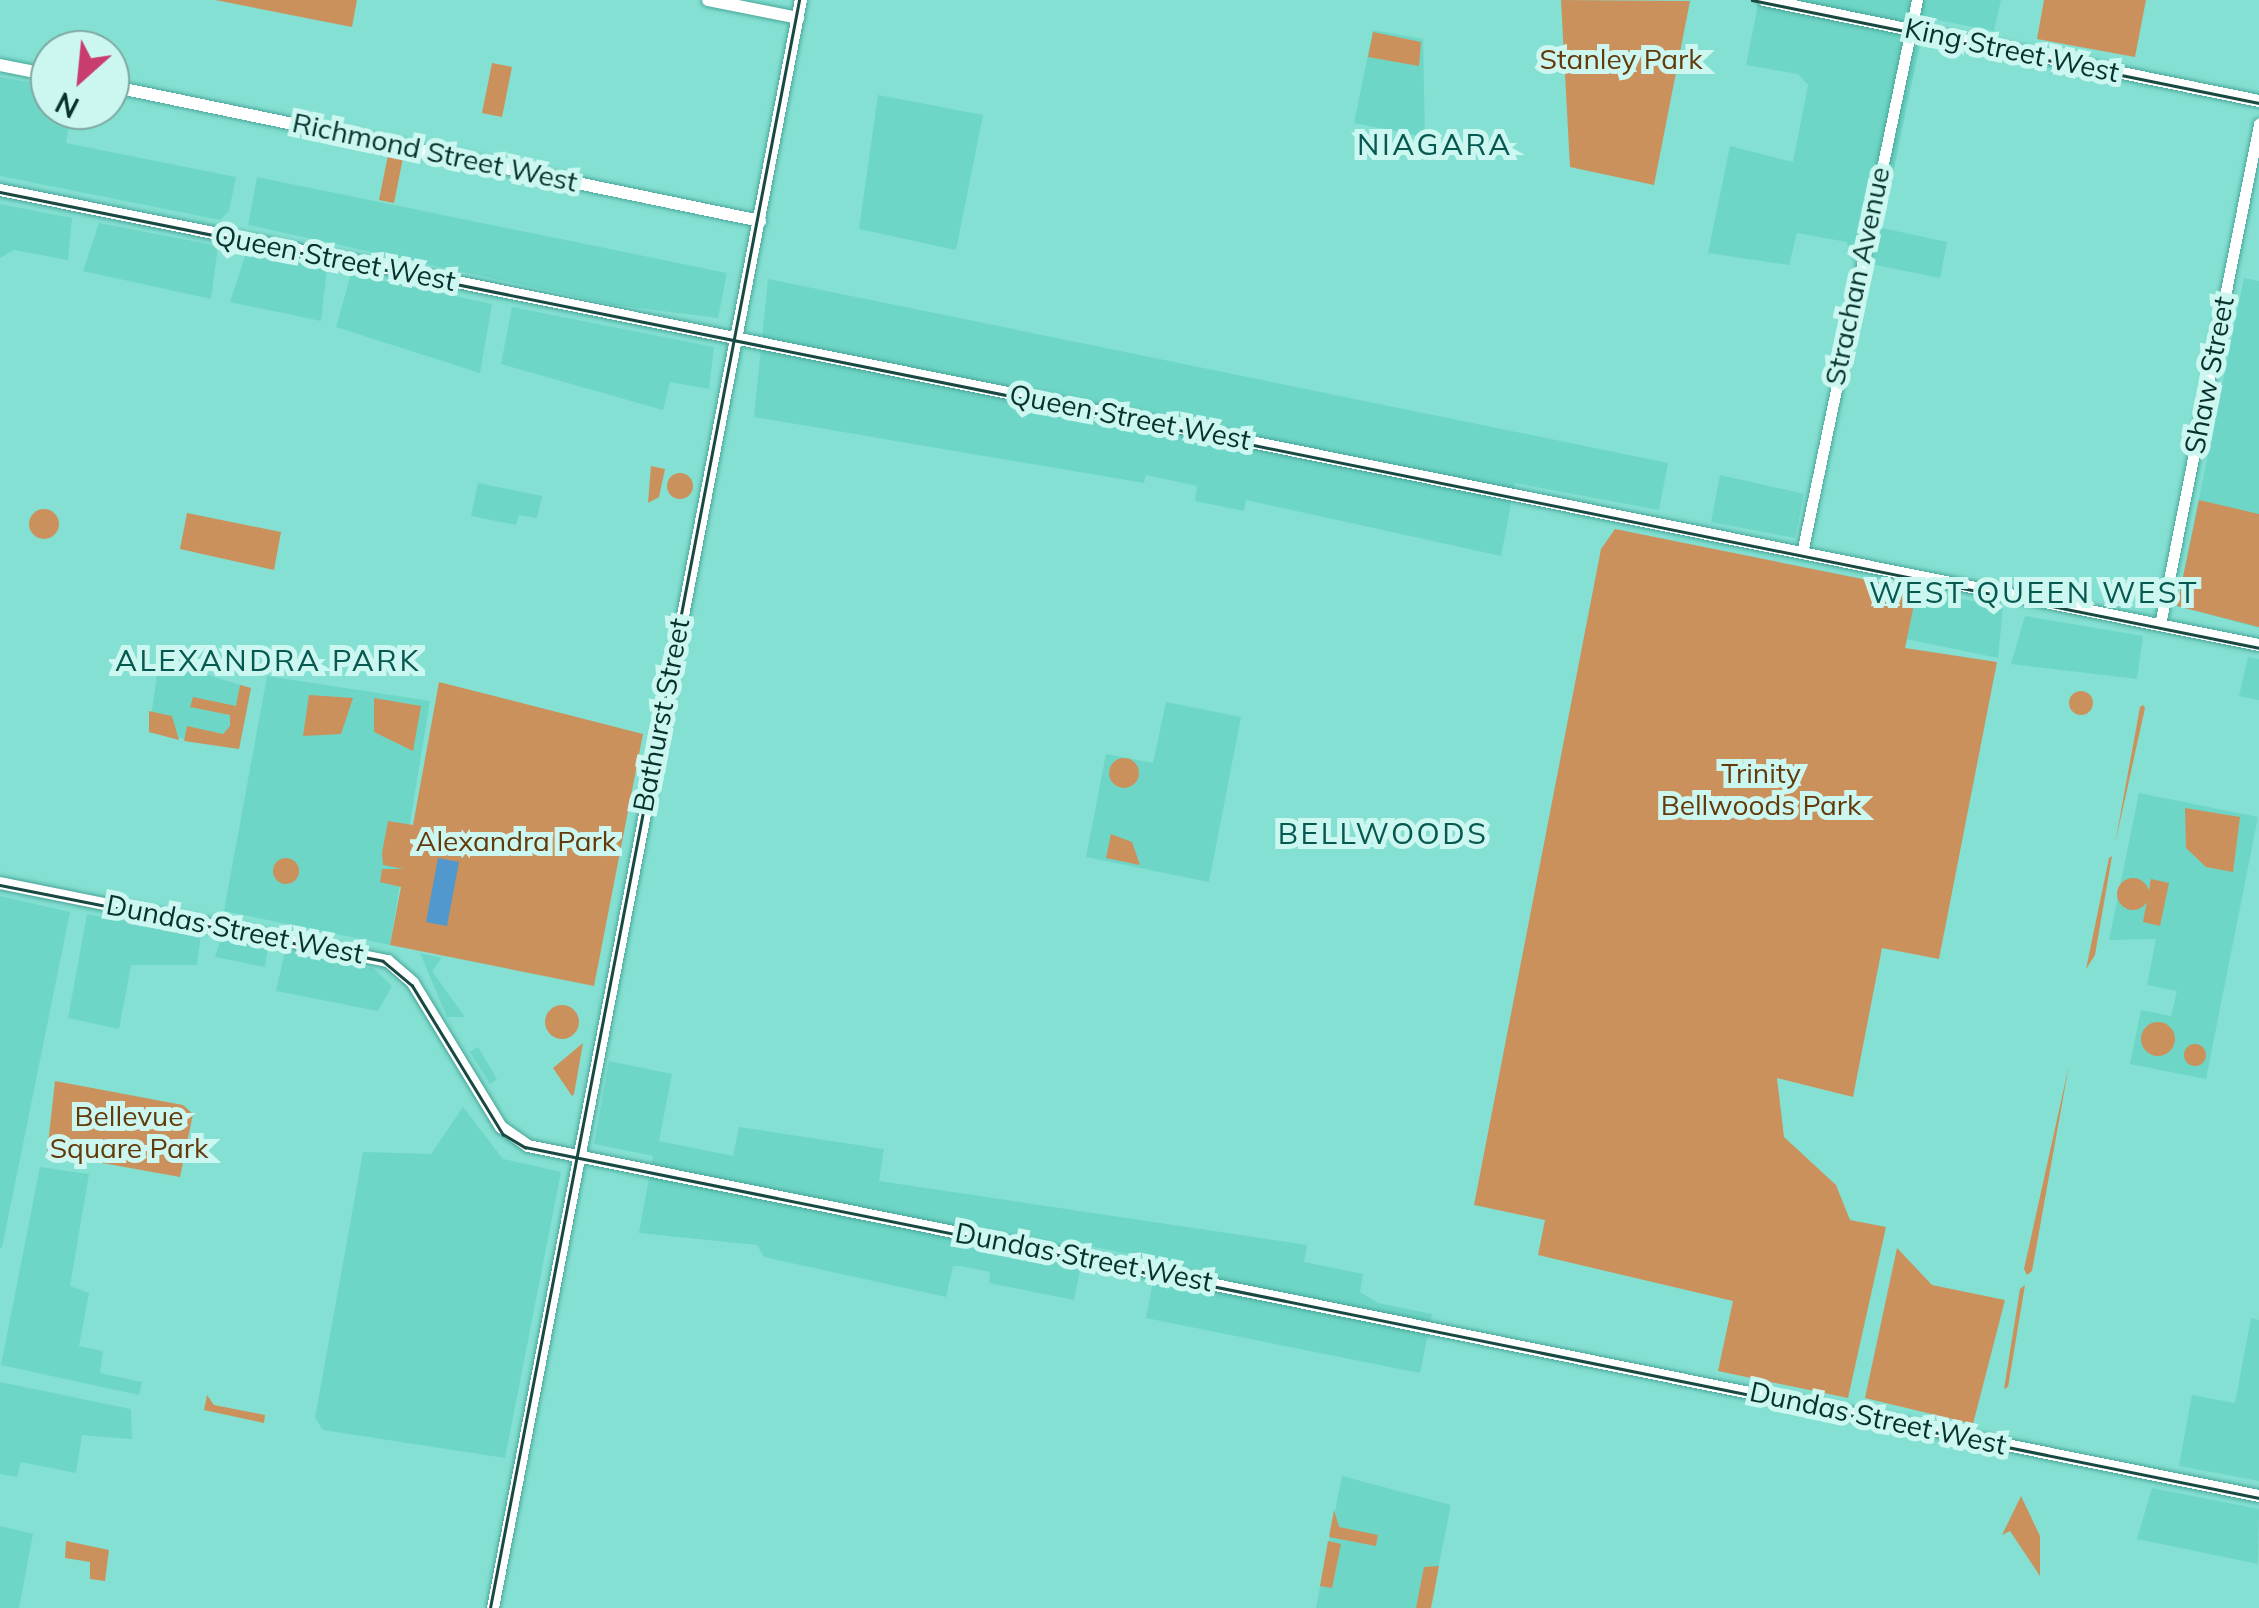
<!DOCTYPE html>
<html>
<head>
<meta charset="utf-8">
<style>
  body { margin:0 }
  #map { position:relative; width:2259px; height:1608px; overflow:hidden; background:#84e0d2; font-family:Mulish,sans-serif }
  div>[style] { position:absolute }
  [style*='--x'] { left:calc(var(--x)*1px); top:calc(var(--y)*1px); width:calc(var(--w)*1px); rotate:calc(var(--a)*1deg) }
  .built>* { inset:0; background:#6ed6c6 }
  .green>* { inset:0; background:#cb915c }
  .round { border-radius:50% }
  .water>* { inset:0; background:#5098cd }
  .roads { filter:drop-shadow(0 0 2px #49a699) drop-shadow(0 0 2px #49a699) }
  .tertiary>* { height:11px; margin:-5.5px; padding:0 5.5px; transform-origin:5.5px; border-radius:5.5px; background:#fff }
  .secondary>* { height:12px; margin:-6px; padding:0 6px; transform-origin:6px; border-radius:6px; background:#fff }
  .tram>* { height:2.5px; margin:-1.25px; padding:0 1.25px; transform-origin:1.25px; border-radius:1.25px; background:#184942 }
  span { translate:-50% -50%; white-space:nowrap; text-align:center; line-height:1.15; -webkit-text-stroke:10px #ccf7f0; paint-order:stroke }
  .street-label { font-size:28px; color:#07312c }
  .park-label { font-size:28px; color:#643a0b }
  .neighbourhood-label { font-size:30px; color:#065951; letter-spacing:2.5px }
  .north { position:absolute; left:30px; top:30px; width:100px; height:100px; box-sizing:border-box; background:#ccf7f0; border:2px solid #7da8a2; border-radius:50%; rotate:207deg; font-size:28px; font-weight:700; line-height:40px; text-align:center; color:#07312c }
  .north::after { content:''; display:block; margin:auto; width:35px; height:45px; background:#c83c6e; clip-path:polygon(50% 0,100% 100%,50% 72%,0 100%) }
</style>
</head>
<body>
<div id="map">
  <div class="built">
    <i style="clip-path:polygon(1759px 0,2001px 0,1994px 31px,1926px 18px,1908px 100px,1882px 228px,1947px 242px,1940px 278px,1851px 260px,1847px 242px,1797px 233px,1789px 265px,1708px 253px,1730px 146px,1793px 162px,1808px 85px,1798px 74px,1746px 65px)"></i>
    <i style="clip-path:polygon(1373px 30px,1423px 39px,1425px 137px,1354px 123px)"></i>
    <i style="clip-path:polygon(0 77px,50px 86px,50px 110px,72px 110px,66px 143px,236px 177px,229px 211px,220px 220px,0 176px)"></i>
    <i style="clip-path:polygon(878px 95px,983px 115px,956px 250px,859px 229px)"></i>
    <i style="clip-path:polygon(257px 177px,727px 273px,718px 318px,614px 305px,248px 225px)"></i>
    <i style="clip-path:polygon(0 204px,72px 218px,68px 260px,14px 250px,0 258px)"></i>
    <i style="clip-path:polygon(99px 223px,218px 246px,211px 299px,83px 271px)"></i>
    <i style="clip-path:polygon(246px 253px,327px 268px,321px 321px,230px 302px)"></i>
    <i style="clip-path:polygon(351px 274px,492px 304px,480px 373px,336px 327px)"></i>
    <i style="clip-path:polygon(2244px 278px,2259px 281px,2259px 628px,2177px 606px)"></i>
    <i style="clip-path:polygon(768px 279px,1668px 463px,1659px 510px,1515px 483px,1501px 556px,1246px 500px,1244px 511px,1195px 501px,1197px 486px,1146px 475px,1144px 483px,754px 417px)"></i>
    <i style="clip-path:polygon(512px 307px,714px 347px,709px 389px,670px 382px,663px 410px,501px 364px)"></i>
    <i style="clip-path:polygon(1720px 475px,1804px 494px,1795px 538px,1711px 522px)"></i>
    <i style="clip-path:polygon(478px 483px,542px 496px,537px 518px,519px 515px,516px 525px,471px 516px)"></i>
    <i style="clip-path:polygon(1917px 590px,2003px 607px,1998px 658px,1906px 639px)"></i>
    <i style="clip-path:polygon(2025px 616px,2143px 636px,2137px 679px,2011px 664px)"></i>
    <i style="clip-path:polygon(2248px 657px,2259px 659px,2259px 700px,2239px 696px)"></i>
    <i style="clip-path:polygon(159px 660px,251px 688px,239px 749px,149px 732px)"></i>
    <i style="clip-path:polygon(267px 676px,430px 701px,390px 945px,224px 911px)"></i>
    <i style="clip-path:polygon(1166px 702px,1241px 717px,1209px 882px,1086px 857px,1106px 754px,1153px 763px)"></i>
    <i style="clip-path:polygon(2139px 793px,2258px 817px,2206px 1079px,2130px 1064px,2141px 1010px,2171px 1016px,2177px 991px,2147px 985px,2156px 939px,2109px 940px)"></i>
    <i style="clip-path:polygon(0 896px,70px 912px,2px 1248px,0 1248px)"></i>
    <i style="clip-path:polygon(87px 914px,201px 934px,197px 965px,131px 965px,119px 1029px,68px 1018px)"></i>
    <i style="clip-path:polygon(221px 938px,268px 948px,265px 967px,215px 957px)"></i>
    <i style="clip-path:polygon(285px 951px,373px 968px,392px 986px,378px 1011px,276px 991px)"></i>
    <i style="clip-path:polygon(420px 953px,442px 958px,432px 971px,465px 1017px,447px 1017px)"></i>
    <i style="clip-path:polygon(478px 1047px,497px 1079px,490px 1084px,470px 1052px)"></i>
    <i style="clip-path:polygon(609px 1061px,672px 1074px,659px 1141px,733px 1156px,739px 1127px,884px 1149px,879px 1181px,1307px 1245px,1304px 1262px,1363px 1274px,1360px 1292px,1378px 1303px,1432px 1314px,1420px 1373px,1146px 1318px,1157px 1260px,1085px 1245px,1074px 1300px,989px 1283px,990px 1272px,961px 1266px,953px 1266px,946px 1297px,764px 1257px,757px 1245px,639px 1233px,653px 1156px,594px 1144px)"></i>
    <i style="clip-path:polygon(463px 1107px,503px 1159px,561px 1172px,505px 1458px,323px 1430px,315px 1418px,363px 1152px,431px 1154px)"></i>
    <i style="clip-path:polygon(40px 1167px,89px 1174px,70px 1286px,89px 1293px,79px 1346px,103px 1351px,100px 1373px,142px 1382px,139px 1395px,1px 1365px)"></i>
    <i style="clip-path:polygon(2251px 1318px,2259px 1320px,2259px 1481px,2179px 1466px,2192px 1395px,2235px 1403px)"></i>
    <i style="clip-path:polygon(0 1382px,131px 1409px,132px 1439px,82px 1435px,76px 1473px,21px 1462px,17px 1477px,0 1474px)"></i>
    <i style="clip-path:polygon(1342px 1476px,1451px 1505px,1430px 1608px,1316px 1608px)"></i>
    <i style="clip-path:polygon(2152px 1488px,2259px 1509px,2258px 1564px,2137px 1539px)"></i>
    <i style="clip-path:polygon(0 1526px,33px 1534px,19px 1608px,0 1608px)"></i>
  </div>
  <div class="green">
    <i style="clip-path:polygon(215px 0,357px 0,352px 27px)"></i>
    <i style="clip-path:polygon(1561px 0,1690px 1px,1654px 185px,1570px 167px)"></i>
    <i style="clip-path:polygon(2044px 0,2146px 0,2135px 57px,2037px 39px)"></i>
    <i style="clip-path:polygon(1373px 32px,1421px 42px,1419px 66px,1368px 57px)"></i>
    <i style="clip-path:polygon(492px 63px,512px 67px,502px 117px,482px 113px)"></i>
    <i style="clip-path:polygon(388px 155px,403px 158px,394px 203px,379px 200px)"></i>
    <i style="clip-path:polygon(651px 466px,665px 469px,659px 497px,648px 503px)"></i>
    <i class="round" style="left:667px;top:473px;width:26px;height:26px"></i>
    <i style="clip-path:polygon(2199px 500px,2259px 514px,2259px 627px,2177px 606px)"></i>
    <i class="round" style="left:29px;top:509px;width:30px;height:30px"></i>
    <i style="clip-path:polygon(187px 513px,281px 532px,274px 570px,180px 549px)"></i>
    <i style="clip-path:polygon(1615px 529px,1917px 590px,1905px 648px,1997px 662px,1939px 959px,1882px 948px,1853px 1097px,1777px 1078px,1784px 1137px,1836px 1185px,1850px 1220px,1886px 1227px,1848px 1398px,1718px 1371px,1733px 1301px,1538px 1255px,1545px 1220px,1474px 1205px,1601px 549px)"></i>
    <i style="clip-path:polygon(439px 682px,643px 734px,594px 986px,390px 945px,401px 887px,380px 882px,382px 869px,404px 869px,383px 865px,382px 853px,388px 821px,413px 825px)"></i>
    <i style="clip-path:polygon(240px 685px,251px 688px,239px 749px,184px 741px,187px 726px,223px 734px,230px 726px,230px 715px,190px 707px,193px 697px,236px 706px)"></i>
    <i class="round" style="left:2069px;top:691px;width:24px;height:24px"></i>
    <i style="clip-path:polygon(309px 695px,353px 698px,341px 734px,303px 736px)"></i>
    <i style="clip-path:polygon(374px 698px,421px 706px,413px 751px,374px 732px)"></i>
    <i style="clip-path:polygon(2143px 705px,2145px 708px,2115px 844px,2140px 707px)"></i>
    <i style="clip-path:polygon(149px 711px,172px 716px,179px 740px,149px 732px)"></i>
    <i class="round" style="left:1109px;top:758px;width:30px;height:30px"></i>
    <i style="clip-path:polygon(2185px 808px,2240px 817px,2233px 872px,2206px 867px,2186px 848px)"></i>
    <i style="clip-path:polygon(1111px 834px,1132px 842px,1140px 865px,1106px 858px)"></i>
    <i style="clip-path:polygon(2112px 856px,2095px 955px,2086px 969px,2109px 858px)"></i>
    <i class="round" style="left:273px;top:858px;width:26px;height:26px"></i>
    <i class="round" style="left:2117px;top:878px;width:32px;height:32px"></i>
    <i style="clip-path:polygon(2151px 879px,2169px 883px,2160px 926px,2143px 922px)"></i>
    <i class="round" style="left:545px;top:1005px;width:34px;height:34px"></i>
    <i class="round" style="left:2141px;top:1022px;width:34px;height:34px"></i>
    <i style="clip-path:polygon(583px 1043px,574px 1094px,572px 1096px,553px 1068px)"></i>
    <i class="round" style="left:2184px;top:1044px;width:22px;height:22px"></i>
    <i style="clip-path:polygon(2069px 1065px,2032px 1271px,2027px 1275px,2024px 1269px)"></i>
    <i style="clip-path:polygon(55px 1081px,183px 1105px,193px 1114px,180px 1177px,47px 1153px)"></i>
    <i style="clip-path:polygon(1897px 1248px,1932px 1285px,2005px 1300px,1973px 1424px,1865px 1398px)"></i>
    <i style="clip-path:polygon(2025px 1285px,2008px 1387px,2004px 1389px,2020px 1289px)"></i>
    <i style="clip-path:polygon(207px 1395px,214px 1405px,265px 1415px,264px 1423px,204px 1410px)"></i>
    <i style="clip-path:polygon(2021px 1496px,2040px 1536px,2040px 1576px,2010px 1531px,2002px 1535px)"></i>
    <i style="clip-path:polygon(1334px 1510px,1339px 1527px,1378px 1535px,1376px 1546px,1329px 1537px)"></i>
    <i style="clip-path:polygon(66px 1541px,109px 1550px,105px 1581px,90px 1579px,90px 1562px,65px 1558px)"></i>
    <i style="clip-path:polygon(1328px 1541px,1341px 1544px,1332px 1588px,1320px 1586px)"></i>
    <i style="clip-path:polygon(1439px 1566px,1431px 1608px,1416px 1608px,1424px 1567px)"></i>
  </div>
  <div class="water">
    <i style="clip-path:polygon(438px 858px,459px 862px,447px 926px,426px 922px)"></i>
  </div>
  <div class="roads">
    <div class="tertiary">
      <i style="--x:1802;--y:553;--w:565;--a:-78.25"></i>
      <i style="--x:2160;--y:625;--w:511;--a:-78.82"></i>
    </div>
    <div class="secondary">
      <i style="--x:708;--y:0;--w:92;--a:11.3"></i>
      <i style="--x:1764;--y:0;--w:505;--a:11.53"></i>
      <i style="--x:0;--y:65;--w:51;--a:11.3"></i>
      <i style="--x:110;--y:86;--w:664;--a:11.73"></i>
      <i style="--x:0;--y:190;--w:2304;--a:11.39"></i>
      <i style="--x:0;--y:883;--w:396;--a:11.4"></i>
      <i style="--x:388;--y:961;--w:33;--a:41"></i>
      <i style="--x:413;--y:983;--w:169;--a:58.6"></i>
      <i style="--x:501;--y:1127;--w:33;--a:35"></i>
      <i style="--x:528;--y:1146;--w:1766;--a:11.43"></i>
      <i style="--x:493;--y:1608;--w:1637;--a:-79.16"></i>
    </div>
  </div>
  <div class="tram">
    <i style="--x:1752;--y:0;--w:517;--a:11.48"></i>
    <i style="--x:0;--y:192;--w:2305;--a:11.41"></i>
    <i style="--x:0;--y:885;--w:390;--a:11.2"></i>
    <i style="--x:383;--y:961;--w:38;--a:40"></i>
    <i style="--x:412;--y:985;--w:175;--a:58.6"></i>
    <i style="--x:503;--y:1134;--w:26;--a:31"></i>
    <i style="--x:525;--y:1147;--w:1769;--a:11.44"></i>
    <i style="--x:490;--y:1608;--w:1637;--a:-79.12"></i>
  </div>
  <div class="street-label">
    <span style="left:2012px;top:50px;rotate:12deg">King Street West</span>
    <span style="left:435px;top:152px;rotate:12deg">Richmond Street West</span>
    <span style="left:335px;top:258px;rotate:11deg">Queen Street West</span>
    <span style="left:1857px;top:276px;rotate:-78deg">Strachan Avenue</span>
    <span style="left:2209px;top:375px;rotate:-79deg">Shaw Street</span>
    <span style="left:1130px;top:417px;rotate:11deg">Queen Street West</span>
    <span style="left:661px;top:715px;rotate:-79deg">Bathurst Street</span>
    <span style="left:235px;top:929px;rotate:11deg">Dundas Street West</span>
    <span style="left:1084px;top:1257px;rotate:11deg">Dundas Street West</span>
    <span style="left:1878px;top:1418px;rotate:12deg">Dundas Street West</span>
  </div>
  <div class="park-label">
    <span style="left:1621px;top:59px">Stanley Park</span>
    <span style="left:1761px;top:789px">Trinity<br>Bellwoods Park</span>
    <span style="left:516px;top:841px">Alexandra Park</span>
    <span style="left:129px;top:1132px">Bellevue<br>Square Park</span>
  </div>
  <div class="neighbourhood-label">
    <span style="left:1435px;top:144px">NIAGARA</span>
    <span style="left:2034px;top:592px">WEST QUEEN WEST</span>
    <span style="left:268px;top:660px">ALEXANDRA PARK</span>
    <span style="left:1383px;top:833px">BELLWOODS</span>
  </div>
  <div class="north">N</div>
</div>
</body>
</html>
